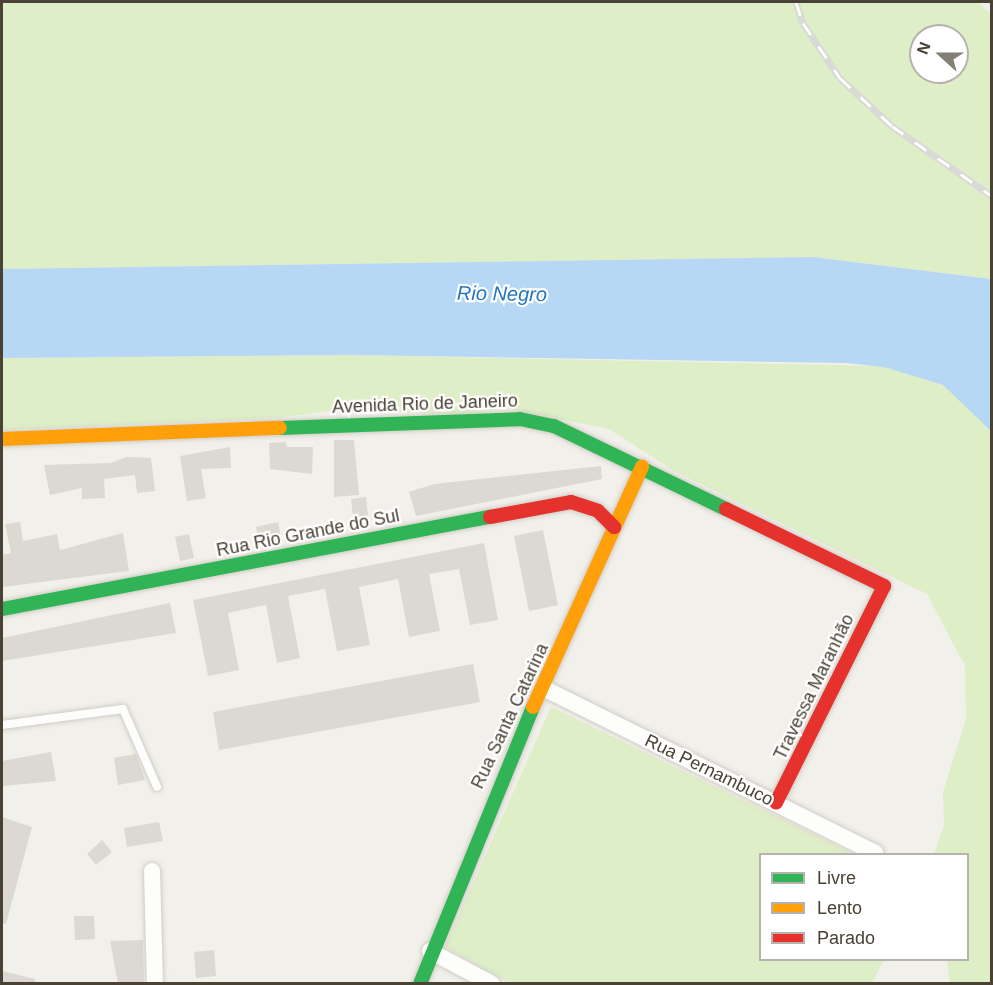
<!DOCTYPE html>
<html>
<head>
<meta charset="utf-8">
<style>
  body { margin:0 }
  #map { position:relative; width:993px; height:985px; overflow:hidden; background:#f2f0ea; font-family:Helvetica,sans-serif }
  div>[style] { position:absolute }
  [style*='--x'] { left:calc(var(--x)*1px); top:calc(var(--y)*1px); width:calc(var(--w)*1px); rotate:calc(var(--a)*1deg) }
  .green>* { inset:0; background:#deeec7 }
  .water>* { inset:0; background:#b6d8f4 }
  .building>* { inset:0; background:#dcd9d2 }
  .roads { filter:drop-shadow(0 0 2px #d0cdc7) drop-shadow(0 0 2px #d0cdc7) }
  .lane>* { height:8px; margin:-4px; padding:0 4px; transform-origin:4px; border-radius:4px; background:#fdfdfc }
  .street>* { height:16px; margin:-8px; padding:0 8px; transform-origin:8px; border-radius:8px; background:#fdfdfc }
  .fast>* { height:14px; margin:-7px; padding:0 7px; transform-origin:7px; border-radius:7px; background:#30b455 }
  .slow>* { height:14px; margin:-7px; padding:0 7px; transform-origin:7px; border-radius:7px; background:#ff9f0a }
  .jam>* { height:14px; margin:-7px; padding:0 7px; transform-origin:7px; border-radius:7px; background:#e5322d }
  .rail>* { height:7px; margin-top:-3.5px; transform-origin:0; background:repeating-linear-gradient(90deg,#fff 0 14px,#d9d9d8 0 28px); box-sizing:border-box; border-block:2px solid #d9d9d8 }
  span { translate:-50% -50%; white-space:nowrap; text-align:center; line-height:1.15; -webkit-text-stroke:4.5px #fff; paint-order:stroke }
  .street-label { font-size:18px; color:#494235 }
  .water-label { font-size:20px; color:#2276c0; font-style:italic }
  .frame { position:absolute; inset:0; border:3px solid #494235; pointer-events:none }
  .legend { position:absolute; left:759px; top:853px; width:210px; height:108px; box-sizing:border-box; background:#fff; border:2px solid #b6b3ae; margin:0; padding:8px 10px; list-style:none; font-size:18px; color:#494235 }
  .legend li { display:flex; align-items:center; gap:12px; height:30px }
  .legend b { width:30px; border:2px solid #b6b3ae }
  .north { position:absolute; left:909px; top:24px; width:60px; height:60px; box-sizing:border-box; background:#fff; border:2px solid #b6b3ae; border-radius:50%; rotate:291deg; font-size:16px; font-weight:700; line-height:24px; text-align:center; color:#494235 }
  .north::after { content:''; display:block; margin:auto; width:21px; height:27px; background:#847f74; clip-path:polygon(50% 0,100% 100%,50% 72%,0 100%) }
</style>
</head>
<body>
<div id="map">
  <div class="green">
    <i style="clip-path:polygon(evenodd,2px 2px,978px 2px,991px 14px,991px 279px,813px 257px,2px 269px,2px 2px,921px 36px,957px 36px,957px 72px,921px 72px,921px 36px)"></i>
    <i style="clip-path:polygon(352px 355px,884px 366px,943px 385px,978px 414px,991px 431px,991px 983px,950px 983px,947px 960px,968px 960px,968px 854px,934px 854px,944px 825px,943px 792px,966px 719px,965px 666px,927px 594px,674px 471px,609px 429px,509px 409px,455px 415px,343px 409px,277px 418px,2px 430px,2px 358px)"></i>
    <i style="clip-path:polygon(551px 707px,854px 854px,760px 854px,760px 960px,884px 960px,872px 983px,511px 984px,445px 947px)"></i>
  </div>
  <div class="water">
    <i style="clip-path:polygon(813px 257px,991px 279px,991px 431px,943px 385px,884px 367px,845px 363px,352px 355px,2px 358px,2px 269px)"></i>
  </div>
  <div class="building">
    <i style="clip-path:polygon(334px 440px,354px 440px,359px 495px,334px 497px)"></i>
    <i style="clip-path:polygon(286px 442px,287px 447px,313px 447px,312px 474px,270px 469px,269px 443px)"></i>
    <i style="clip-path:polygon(230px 447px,231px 468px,201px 469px,206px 498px,187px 501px,180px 456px)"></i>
    <i style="clip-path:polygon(127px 457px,151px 458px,155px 491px,137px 493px,135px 475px,104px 479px,105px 498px,82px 499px,82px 488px,50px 495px,44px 465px,111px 463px)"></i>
    <i style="clip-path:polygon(601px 466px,602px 479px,416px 516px,409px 492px,434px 484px)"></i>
    <i style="clip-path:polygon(366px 497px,369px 524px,354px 526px,351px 499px)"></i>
    <i style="clip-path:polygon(20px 522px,23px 541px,57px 534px,60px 550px,123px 533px,129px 571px,2px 587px,2px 555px,11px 553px,5px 524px)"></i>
    <i style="clip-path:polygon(278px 522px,282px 542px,260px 546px,256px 527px)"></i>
    <i style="clip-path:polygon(543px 530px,558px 605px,529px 611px,514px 536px)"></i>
    <i style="clip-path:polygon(189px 534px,194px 558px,180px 561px,175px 537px)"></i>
    <i style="clip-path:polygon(484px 543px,498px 620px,470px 625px,459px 569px,429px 574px,440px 631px,409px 637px,398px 579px,359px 587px,370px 645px,337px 651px,325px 589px,288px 596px,300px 658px,277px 663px,266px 605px,228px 613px,239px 670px,208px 676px,193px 600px)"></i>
    <i style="clip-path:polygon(170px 603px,176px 633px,2px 661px,2px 638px)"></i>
    <i style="clip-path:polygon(473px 664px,480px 702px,219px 750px,213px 712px)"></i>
    <i style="clip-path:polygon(51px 752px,56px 781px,2px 786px,2px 761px)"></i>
    <i style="clip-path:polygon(136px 754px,145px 780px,118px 785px,114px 758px)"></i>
    <i style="clip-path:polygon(2px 817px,32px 827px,6px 924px,2px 923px)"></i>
    <i style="clip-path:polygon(159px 822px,163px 841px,127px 847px,124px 828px)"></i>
    <i style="clip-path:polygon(102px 840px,112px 852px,96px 865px,87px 854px)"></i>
    <i style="clip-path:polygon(74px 916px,94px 916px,95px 939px,75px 940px)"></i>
    <i style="clip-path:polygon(143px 940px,144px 984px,118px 984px,110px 941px)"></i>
    <i style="clip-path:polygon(214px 950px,216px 976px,196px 978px,194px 952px)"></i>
    <i style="clip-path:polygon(2px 971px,35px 979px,35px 984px,2px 984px)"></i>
  </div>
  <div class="roads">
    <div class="lane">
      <i style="--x:2;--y:725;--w:122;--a:-7.5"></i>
      <i style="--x:123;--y:709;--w:85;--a:66.4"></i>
    </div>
    <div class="street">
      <i style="--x:543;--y:688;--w:371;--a:26.4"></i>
      <i style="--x:152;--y:871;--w:113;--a:88.5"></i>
      <i style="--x:430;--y:951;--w:70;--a:28"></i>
    </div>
    <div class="fast">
      <i style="--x:280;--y:428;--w:240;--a:-2.1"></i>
      <i style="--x:520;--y:419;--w:35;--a:12"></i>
      <i style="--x:554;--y:426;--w:191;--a:25.8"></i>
      <i style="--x:2;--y:609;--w:497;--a:-10.7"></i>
      <i style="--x:420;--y:984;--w:299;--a:-67.8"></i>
    </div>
    <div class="slow">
      <i style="--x:2;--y:439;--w:278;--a:-2.3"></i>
      <i style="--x:533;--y:707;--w:264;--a:-65.6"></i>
    </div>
    <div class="jam">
      <i style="--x:726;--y:509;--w:176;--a:26"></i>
      <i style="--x:884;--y:586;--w:242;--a:116.5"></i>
      <i style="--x:490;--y:517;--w:82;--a:-10.5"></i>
      <i style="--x:571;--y:502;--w:28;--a:18"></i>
      <i style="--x:598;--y:511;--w:23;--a:45"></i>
    </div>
  </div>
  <div class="rail">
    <i style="--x:796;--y:2;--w:22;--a:72"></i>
    <i style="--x:803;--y:23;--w:66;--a:56.1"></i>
    <i style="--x:840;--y:78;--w:71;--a:42.7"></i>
    <i style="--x:892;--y:126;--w:122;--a:35"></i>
  </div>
  <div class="street-label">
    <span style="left:425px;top:404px;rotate:-2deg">Avenida Rio de Janeiro</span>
    <span style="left:308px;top:533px;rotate:-11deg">Rua Rio Grande do Sul</span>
    <span style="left:814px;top:687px;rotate:-64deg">Travessa Maranhão</span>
    <span style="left:510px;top:716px;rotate:-65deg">Rua Santa Catarina</span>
    <span style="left:709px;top:770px;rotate:26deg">Rua Pernambuco</span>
  </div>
  <div class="water-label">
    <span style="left:502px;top:294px;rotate:1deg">Rio Negro</span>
  </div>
  <div class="frame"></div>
  <ul class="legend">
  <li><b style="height:8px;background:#30b455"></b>Livre</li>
  <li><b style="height:8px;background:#ff9f0a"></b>Lento</li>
  <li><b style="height:8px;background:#e5322d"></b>Parado</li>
  </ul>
  <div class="north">N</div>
</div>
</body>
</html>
